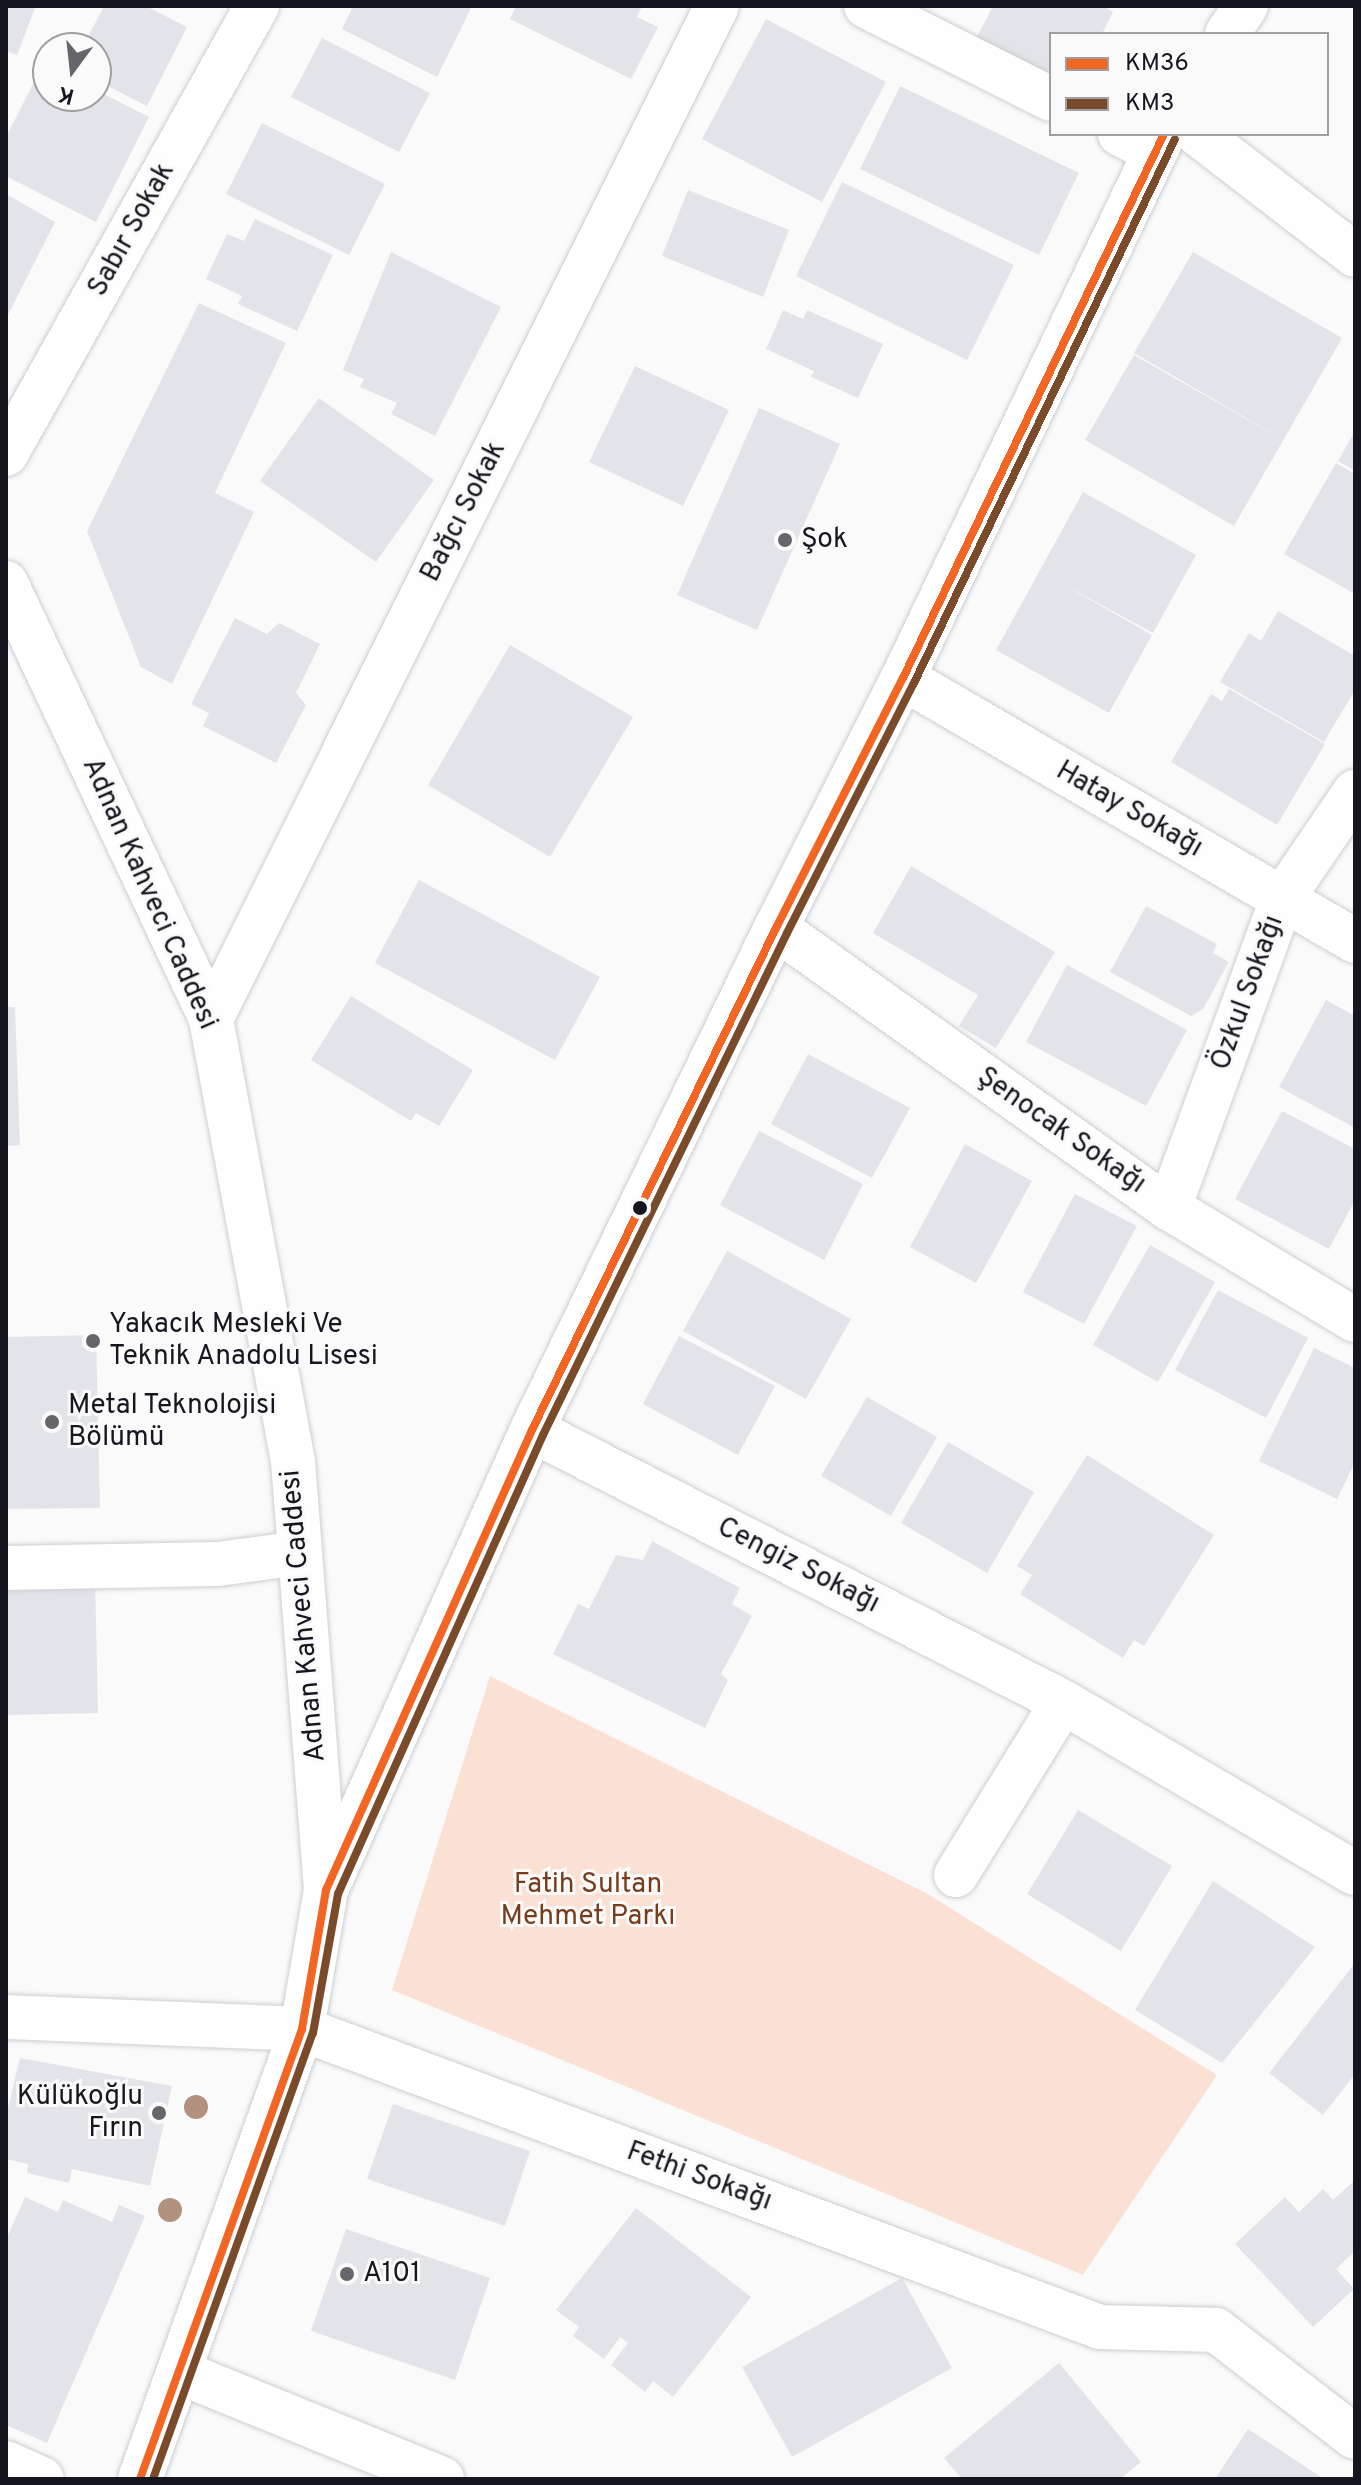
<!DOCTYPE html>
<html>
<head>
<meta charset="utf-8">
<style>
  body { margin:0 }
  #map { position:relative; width:1361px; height:2485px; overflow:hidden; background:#fafafa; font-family:Overpass,sans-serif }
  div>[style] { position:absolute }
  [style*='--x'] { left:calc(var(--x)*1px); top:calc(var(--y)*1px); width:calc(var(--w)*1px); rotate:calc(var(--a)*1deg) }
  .green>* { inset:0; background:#fae1d4 }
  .building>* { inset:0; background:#e3e4e9 }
  .roads { filter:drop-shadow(0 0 2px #ccced2) drop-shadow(0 0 2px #ccced2) }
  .minor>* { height:44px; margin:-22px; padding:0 22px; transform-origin:22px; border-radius:22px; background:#fefefe }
  .major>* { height:44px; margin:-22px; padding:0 22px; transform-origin:22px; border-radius:22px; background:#fefefe }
  .bus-1>* { height:8px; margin:-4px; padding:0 4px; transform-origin:4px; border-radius:4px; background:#f26522 }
  .bus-2>* { height:8px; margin:-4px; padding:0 4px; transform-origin:4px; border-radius:4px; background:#7a4b2a }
  .trees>* { width:24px; height:24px; margin:-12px; border-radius:50%; background:#b2927f }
  .dots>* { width:22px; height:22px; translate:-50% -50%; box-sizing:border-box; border:4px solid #fafafa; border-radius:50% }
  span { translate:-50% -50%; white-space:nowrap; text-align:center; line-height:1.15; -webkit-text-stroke:6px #fafafa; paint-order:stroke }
  .street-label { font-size:28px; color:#15161f }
  .poi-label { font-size:28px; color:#15161f }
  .left { translate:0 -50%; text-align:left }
  .right { translate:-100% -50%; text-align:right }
  .park-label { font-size:28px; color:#773d1b }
  .frame { position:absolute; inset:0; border:8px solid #15161f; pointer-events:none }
  .legend { position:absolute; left:1049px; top:32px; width:280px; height:104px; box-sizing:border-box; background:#fafafa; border:2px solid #9e9fa2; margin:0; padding:10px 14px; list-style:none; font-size:24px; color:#15161f }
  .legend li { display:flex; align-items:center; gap:16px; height:40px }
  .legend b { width:40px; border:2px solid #9e9fa2 }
  .north { position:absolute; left:32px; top:32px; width:80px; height:80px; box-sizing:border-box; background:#fafafa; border:2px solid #9e9fa2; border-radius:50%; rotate:195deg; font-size:22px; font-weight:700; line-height:32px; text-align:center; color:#15161f }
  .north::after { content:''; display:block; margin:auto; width:28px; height:36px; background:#65666c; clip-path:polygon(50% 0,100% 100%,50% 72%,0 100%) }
</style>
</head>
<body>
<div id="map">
  <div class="green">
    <i style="clip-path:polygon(490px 1676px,926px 1893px,1217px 2075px,1083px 2275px,392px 1990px)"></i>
  </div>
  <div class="building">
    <i style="clip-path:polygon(6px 6px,35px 8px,17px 55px,6px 51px)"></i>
    <i style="clip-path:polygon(104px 6px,146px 6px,187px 27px,147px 106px,96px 80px,96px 48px,82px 48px)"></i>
    <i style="clip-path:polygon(353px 6px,472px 6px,437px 77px,342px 29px)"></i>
    <i style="clip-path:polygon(516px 6px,642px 6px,637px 17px,658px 27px,631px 79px,510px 19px)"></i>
    <i style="clip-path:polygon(993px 6px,1102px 6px,1113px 12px,1102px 34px,1051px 34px,1051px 85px,973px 45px)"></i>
    <i style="clip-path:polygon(766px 19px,886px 82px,822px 202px,702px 139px)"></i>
    <i style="clip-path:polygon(322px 38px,430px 93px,399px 152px,291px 97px)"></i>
    <i style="clip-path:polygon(43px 64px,48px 67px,48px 96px,96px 96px,96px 90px,149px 117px,96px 222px,6px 176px,6px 137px)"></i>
    <i style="clip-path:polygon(900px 86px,1079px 173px,1039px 255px,860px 169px)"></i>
    <i style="clip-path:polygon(262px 123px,385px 184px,349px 255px,226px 194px)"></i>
    <i style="clip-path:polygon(842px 182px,1014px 265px,967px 360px,796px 276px)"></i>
    <i style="clip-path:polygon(688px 190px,789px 230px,763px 297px,662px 256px)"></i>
    <i style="clip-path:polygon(6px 194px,55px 222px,6px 319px)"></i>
    <i style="clip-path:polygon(255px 219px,333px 255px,297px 331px,238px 304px,242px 296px,206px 279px,227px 234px,244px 241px)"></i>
    <i style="clip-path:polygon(391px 252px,501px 307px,435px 436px,391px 414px,397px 403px,360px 387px,364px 379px,343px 370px)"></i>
    <i style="clip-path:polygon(1193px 252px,1342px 338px,1234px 526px,1085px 440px,1134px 355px,1280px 438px,1134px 353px)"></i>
    <i style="clip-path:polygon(199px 303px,286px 343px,215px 493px,254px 512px,172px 684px,141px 667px,87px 531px)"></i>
    <i style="clip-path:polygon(783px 310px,803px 319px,807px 310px,883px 344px,858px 398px,811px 377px,814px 371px,766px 349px)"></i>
    <i style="clip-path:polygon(635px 366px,729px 410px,683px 506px,589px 462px)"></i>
    <i style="clip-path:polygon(319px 398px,434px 480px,376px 562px,260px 481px)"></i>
    <i style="clip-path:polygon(759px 408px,840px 444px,757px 630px,677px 595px)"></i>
    <i style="clip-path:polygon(1355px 431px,1355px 471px,1338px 461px)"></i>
    <i style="clip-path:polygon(1336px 463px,1355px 474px,1355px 594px,1284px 554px)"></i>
    <i style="clip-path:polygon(1083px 492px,1196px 555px,1153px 633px,1061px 583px,1152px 635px,1109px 713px,996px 650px)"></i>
    <i style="clip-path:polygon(1278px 611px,1355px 656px,1355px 690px,1324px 742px,1220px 682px,1249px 633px,1261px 641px)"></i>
    <i style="clip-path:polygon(235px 618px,267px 634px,279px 623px,320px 644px,296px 693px,306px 705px,276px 763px,203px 726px,209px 713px,191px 704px)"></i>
    <i style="clip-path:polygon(510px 645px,633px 717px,550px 857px,428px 785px)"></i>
    <i style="clip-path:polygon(1229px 689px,1325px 744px,1277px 825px,1171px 762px,1211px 694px,1222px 701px)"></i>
    <i style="clip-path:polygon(911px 866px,1055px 952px,996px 1048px,959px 1026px,978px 995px,873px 933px)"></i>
    <i style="clip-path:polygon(419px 880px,600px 977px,555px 1060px,375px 963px)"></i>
    <i style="clip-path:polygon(1146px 906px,1217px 944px,1213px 953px,1229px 962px,1203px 1009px,1191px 1016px,1110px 972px)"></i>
    <i style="clip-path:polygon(1067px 965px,1187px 1030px,1146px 1106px,1026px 1042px)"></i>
    <i style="clip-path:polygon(351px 996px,473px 1070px,439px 1126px,416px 1113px,411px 1121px,311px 1060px)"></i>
    <i style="clip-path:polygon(1326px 1000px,1355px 1016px,1355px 1128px,1279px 1087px)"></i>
    <i style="clip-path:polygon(6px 1007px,15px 1007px,20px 1145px,6px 1146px)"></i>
    <i style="clip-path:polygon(808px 1054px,910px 1108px,872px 1178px,771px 1124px)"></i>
    <i style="clip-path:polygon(1282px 1111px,1355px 1149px,1355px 1200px,1329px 1249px,1235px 1199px)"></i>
    <i style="clip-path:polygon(759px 1131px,863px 1184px,824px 1260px,720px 1205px)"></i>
    <i style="clip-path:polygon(965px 1144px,1032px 1181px,976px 1283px,910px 1247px)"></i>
    <i style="clip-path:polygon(1075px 1194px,1137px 1226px,1084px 1324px,1023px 1292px)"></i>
    <i style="clip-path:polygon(1150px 1245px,1215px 1282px,1158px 1382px,1093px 1345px)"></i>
    <i style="clip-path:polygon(727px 1251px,851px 1319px,806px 1399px,683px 1331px)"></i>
    <i style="clip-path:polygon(1218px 1290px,1308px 1338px,1266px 1418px,1175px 1370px)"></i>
    <i style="clip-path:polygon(96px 1335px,100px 1508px,6px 1509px,6px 1337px)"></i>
    <i style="clip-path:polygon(679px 1336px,775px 1386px,738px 1455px,643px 1404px)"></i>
    <i style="clip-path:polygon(1314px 1348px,1355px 1368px,1355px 1462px,1337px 1499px,1259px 1461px)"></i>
    <i style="clip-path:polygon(867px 1397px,937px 1437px,891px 1516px,821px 1476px)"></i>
    <i style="clip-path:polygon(948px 1442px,1034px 1492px,987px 1573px,901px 1523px)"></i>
    <i style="clip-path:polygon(1087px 1455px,1214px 1535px,1144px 1646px,1134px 1640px,1123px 1658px,1020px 1594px,1032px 1575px,1017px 1566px)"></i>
    <i style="clip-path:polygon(652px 1541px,740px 1588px,732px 1604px,752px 1616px,721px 1674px,728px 1680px,705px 1728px,553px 1654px,578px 1604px,589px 1609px,616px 1555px,643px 1560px)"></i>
    <i style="clip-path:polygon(95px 1576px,98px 1713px,6px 1715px,6px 1578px)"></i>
    <i style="clip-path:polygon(1078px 1810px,1172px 1866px,1121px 1951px,1027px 1894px)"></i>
    <i style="clip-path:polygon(1213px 1881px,1315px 1947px,1222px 2063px,1135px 2010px)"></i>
    <i style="clip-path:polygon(1355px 1963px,1355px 2074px,1323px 2115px,1269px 2073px)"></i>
    <i style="clip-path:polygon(20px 2058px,172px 2086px,150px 2186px,72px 2169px,69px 2183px,27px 2173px,28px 2164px,6px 2159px,6px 2116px)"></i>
    <i style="clip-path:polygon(393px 2104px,530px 2151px,505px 2226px,367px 2179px)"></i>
    <i style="clip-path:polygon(1355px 2180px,1355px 2251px,1336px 2269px,1354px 2289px,1313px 2327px,1235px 2244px,1285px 2197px,1299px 2212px,1323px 2189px,1333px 2200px)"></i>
    <i style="clip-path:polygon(25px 2197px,58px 2212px,63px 2200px,112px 2222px,119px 2205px,145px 2216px,47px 2443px,6px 2425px,6px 2240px)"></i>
    <i style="clip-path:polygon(636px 2208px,751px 2297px,673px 2397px,653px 2381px,645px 2392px,611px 2365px,628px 2343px,620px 2337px,604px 2359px,573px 2336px,579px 2327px,556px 2310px)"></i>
    <i style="clip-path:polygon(346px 2229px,490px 2278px,455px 2380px,311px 2331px)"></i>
    <i style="clip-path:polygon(902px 2278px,952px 2368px,792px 2457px,742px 2367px)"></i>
    <i style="clip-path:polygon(1059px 2363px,1141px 2462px,1120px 2479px,962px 2479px,944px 2458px)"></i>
    <i style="clip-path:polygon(1248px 2429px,1324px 2479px,1215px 2479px)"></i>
  </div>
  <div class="roads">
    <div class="minor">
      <i style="--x:866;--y:6;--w:207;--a:26.7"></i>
      <i style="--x:1227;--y:34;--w:34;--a:-56"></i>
      <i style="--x:1120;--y:134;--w:39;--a:27"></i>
      <i style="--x:1198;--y:134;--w:198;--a:37.6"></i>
      <i style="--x:6;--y:454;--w:514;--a:-60.74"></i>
      <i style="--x:903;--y:678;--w:523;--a:30.19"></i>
      <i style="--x:776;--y:928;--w:483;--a:35.5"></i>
      <i style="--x:1169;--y:1208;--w:217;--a:31.1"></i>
      <i style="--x:211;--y:1019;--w:1132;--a:-63.46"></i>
      <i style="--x:1169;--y:1208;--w:329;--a:-69.9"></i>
      <i style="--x:1282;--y:899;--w:130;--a:-55.7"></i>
      <i style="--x:532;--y:1430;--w:597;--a:27.12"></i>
      <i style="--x:1063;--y:1702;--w:338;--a:30.4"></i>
      <i style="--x:6;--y:1568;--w:212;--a:-1.1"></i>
      <i style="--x:218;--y:1564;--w:83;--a:-7.6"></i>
      <i style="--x:956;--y:1875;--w:203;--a:-58.3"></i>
      <i style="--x:326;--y:1890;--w:504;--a:-65.88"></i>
      <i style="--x:532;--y:1430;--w:558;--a:-64.08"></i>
      <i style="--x:776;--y:928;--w:280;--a:-63.1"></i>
      <i style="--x:903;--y:678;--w:603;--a:-64.37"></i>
      <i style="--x:6;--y:2017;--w:296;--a:2.3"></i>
      <i style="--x:302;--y:2029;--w:852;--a:20.48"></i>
      <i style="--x:1100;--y:2327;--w:116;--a:1.5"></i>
      <i style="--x:1216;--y:2330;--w:175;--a:37.6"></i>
      <i style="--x:179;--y:2372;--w:284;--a:22.1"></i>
      <i style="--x:6;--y:2463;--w:39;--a:24"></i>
    </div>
    <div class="major">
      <i style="--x:6;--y:583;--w:482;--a:64.8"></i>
      <i style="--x:211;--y:1019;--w:450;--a:79.5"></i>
      <i style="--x:293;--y:1461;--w:430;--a:85.6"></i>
      <i style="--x:326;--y:1890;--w:141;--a:99.8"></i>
      <i style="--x:302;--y:2029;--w:478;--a:109.8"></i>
    </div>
  </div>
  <div class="bus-1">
    <i style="--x:140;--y:2479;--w:478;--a:-70.2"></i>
    <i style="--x:302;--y:2029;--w:141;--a:-80.2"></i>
    <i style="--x:326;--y:1890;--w:504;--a:-65.88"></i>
    <i style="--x:532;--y:1430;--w:558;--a:-64.08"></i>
    <i style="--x:776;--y:928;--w:280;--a:-63.1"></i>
    <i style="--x:903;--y:678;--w:603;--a:-64.37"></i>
  </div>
  <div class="bus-2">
    <i style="--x:153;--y:2479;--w:474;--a:-70.3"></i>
    <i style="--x:313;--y:2033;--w:141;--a:-79.8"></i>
    <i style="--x:338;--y:1894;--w:503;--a:-65.93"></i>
    <i style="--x:543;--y:1435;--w:558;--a:-64.08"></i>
    <i style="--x:787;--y:933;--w:280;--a:-63.1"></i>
    <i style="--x:914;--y:683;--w:603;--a:-64.37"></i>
  </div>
  <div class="trees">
    <i style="left:196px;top:2107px"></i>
    <i style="left:170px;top:2210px"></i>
  </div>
  <div class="dots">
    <i style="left:785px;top:540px;background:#65666c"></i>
    <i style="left:640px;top:1208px;background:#15161f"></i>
    <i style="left:93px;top:1341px;background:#65666c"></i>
    <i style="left:52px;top:1422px;background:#65666c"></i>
    <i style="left:159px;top:2113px;background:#65666c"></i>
    <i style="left:347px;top:2274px;background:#65666c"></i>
  </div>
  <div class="street-label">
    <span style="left:132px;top:230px;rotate:-61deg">Sabır Sokak</span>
    <span style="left:464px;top:512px;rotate:-63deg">Bağcı Sokak</span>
    <span style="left:1129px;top:810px;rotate:30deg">Hatay Sokağı</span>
    <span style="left:149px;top:894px;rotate:66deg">Adnan Kahveci Caddesi</span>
    <span style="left:1248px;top:993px;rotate:-70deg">Özkul Sokağı</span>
    <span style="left:1061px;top:1131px;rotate:35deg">Şenocak Sokağı</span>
    <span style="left:798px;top:1566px;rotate:27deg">Cengiz Sokağı</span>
    <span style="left:304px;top:1616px;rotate:-95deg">Adnan Kahveci Caddesi</span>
    <span style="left:699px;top:2177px;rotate:20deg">Fethi Sokağı</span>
  </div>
  <div class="poi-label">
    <span class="left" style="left:801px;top:540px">Şok</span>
    <span class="left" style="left:109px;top:1341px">Yakacık Mesleki Ve<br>Teknik Anadolu Lisesi</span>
    <span class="left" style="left:68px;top:1422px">Metal Teknolojisi<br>Bölümü</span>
    <span class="right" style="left:143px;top:2113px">Külükoğlu<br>Fırın</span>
    <span class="left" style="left:363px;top:2274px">A101</span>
  </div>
  <div class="park-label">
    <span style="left:588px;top:1901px">Fatih Sultan<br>Mehmet Parkı</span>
  </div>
  <div class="frame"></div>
  <ul class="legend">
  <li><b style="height:10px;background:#f26522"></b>KM36</li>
  <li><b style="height:10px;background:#7a4b2a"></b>KM3</li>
  </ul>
  <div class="north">K</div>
</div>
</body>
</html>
